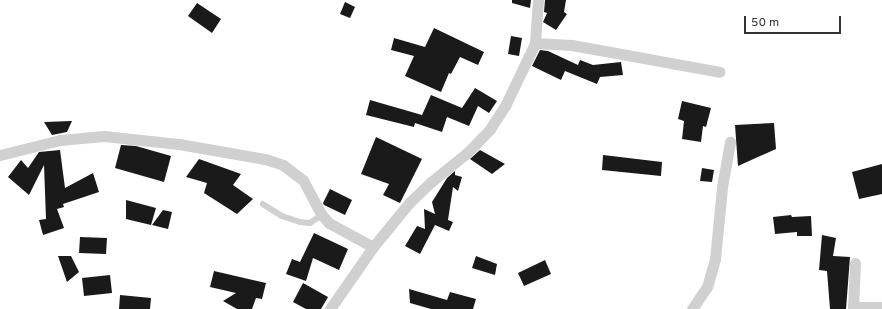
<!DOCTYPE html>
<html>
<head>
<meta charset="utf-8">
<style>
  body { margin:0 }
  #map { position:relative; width:882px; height:309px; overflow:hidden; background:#fff; font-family:Overpass,sans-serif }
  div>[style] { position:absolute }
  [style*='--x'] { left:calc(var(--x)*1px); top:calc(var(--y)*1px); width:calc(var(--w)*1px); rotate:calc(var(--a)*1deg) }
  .building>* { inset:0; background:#1a1a1a }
  .service>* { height:5.5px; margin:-2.75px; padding:0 2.75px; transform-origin:2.75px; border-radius:2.75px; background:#d0d0d0 }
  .minor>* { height:11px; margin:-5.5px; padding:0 5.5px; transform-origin:5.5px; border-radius:5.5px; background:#d0d0d0 }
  span { translate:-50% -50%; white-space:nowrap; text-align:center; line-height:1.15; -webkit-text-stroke:4px #fff; paint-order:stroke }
  .scale { position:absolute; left:744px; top:16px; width:97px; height:18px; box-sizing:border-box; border:2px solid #333; border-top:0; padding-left:5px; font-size:12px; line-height:14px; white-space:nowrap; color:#333; -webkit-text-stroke:3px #fff; paint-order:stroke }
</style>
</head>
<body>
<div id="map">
  <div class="building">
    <i style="clip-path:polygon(512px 0,531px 0,530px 8px,512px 3px)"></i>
    <i style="clip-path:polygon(545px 0,566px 0,564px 12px,567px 14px,556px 30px,543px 22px,547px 13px,544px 12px)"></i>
    <i style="clip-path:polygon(345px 2px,355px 7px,350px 18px,340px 14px)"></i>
    <i style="clip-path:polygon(197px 3px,221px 19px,212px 33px,188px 16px)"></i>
    <i style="clip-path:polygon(434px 28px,484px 52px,478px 65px,460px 57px,451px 74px,449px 73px,441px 92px,405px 76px,414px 56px,391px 50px,394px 38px,425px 47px)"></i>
    <i style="clip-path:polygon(511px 36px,522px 38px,519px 56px,508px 54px)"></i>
    <i style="clip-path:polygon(540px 50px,548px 51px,578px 65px,580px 60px,593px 65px,621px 62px,623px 75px,600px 77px,597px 84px,565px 71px,561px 80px,532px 66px)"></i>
    <i style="clip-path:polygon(475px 88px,497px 101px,489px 113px,478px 106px,469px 126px,447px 117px,442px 132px,415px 123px,414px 127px,366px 115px,370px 100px,422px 115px,431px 95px,462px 108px)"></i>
    <i style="clip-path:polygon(682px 101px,711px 108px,706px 127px,703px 126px,701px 142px,682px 139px,684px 121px,678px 119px)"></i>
    <i style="clip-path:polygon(72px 121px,67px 132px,52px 135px,44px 122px)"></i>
    <i style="clip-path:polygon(774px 123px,776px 149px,738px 166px,735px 125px)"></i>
    <i style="clip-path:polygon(376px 137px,422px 159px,400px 203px,383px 195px,389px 184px,361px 174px)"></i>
    <i style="clip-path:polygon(121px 145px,136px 146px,171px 156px,164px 182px,115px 168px)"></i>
    <i style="clip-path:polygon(60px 150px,65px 188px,93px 173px,99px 192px,63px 204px,64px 207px,57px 209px,64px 228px,43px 235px,39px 220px,46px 219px,44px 165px,29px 195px,8px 177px,21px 160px,28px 168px,39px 152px)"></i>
    <i style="clip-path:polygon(480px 150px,505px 164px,492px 174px,470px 159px)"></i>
    <i style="clip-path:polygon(603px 155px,662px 162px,661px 176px,602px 170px)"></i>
    <i style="clip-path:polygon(199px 159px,241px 174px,233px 185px,253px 199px,237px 214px,204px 193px,207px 183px,186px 177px)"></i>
    <i style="clip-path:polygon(882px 164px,882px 194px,859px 199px,852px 172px)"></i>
    <i style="clip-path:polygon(702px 168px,714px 170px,712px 182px,700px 181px)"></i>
    <i style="clip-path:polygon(455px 171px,455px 175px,462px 177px,458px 191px,453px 187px,448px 220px,453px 222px,449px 231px,435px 225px,420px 254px,405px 246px,417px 226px,425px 229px,424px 209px,435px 214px,432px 202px,447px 178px)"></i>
    <i style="clip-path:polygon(330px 189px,352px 200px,345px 215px,324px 205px,323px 203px)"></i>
    <i style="clip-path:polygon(126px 200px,156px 208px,151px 225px,126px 219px)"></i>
    <i style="clip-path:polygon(163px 210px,172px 212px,168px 229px,152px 225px)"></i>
    <i style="clip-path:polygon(791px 215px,792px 217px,811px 216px,812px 236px,797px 236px,797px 232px,775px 234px,773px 217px)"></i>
    <i style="clip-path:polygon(314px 233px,348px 249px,339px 270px,313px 258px,306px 281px,286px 274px,292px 259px,300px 262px)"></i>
    <i style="clip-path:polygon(822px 235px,836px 238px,833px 256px,850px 257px,846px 309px,830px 309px,827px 271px,819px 270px)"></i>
    <i style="clip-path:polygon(80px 237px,107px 238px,106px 254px,79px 253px)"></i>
    <i style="clip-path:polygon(58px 256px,71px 256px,79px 272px,67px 282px)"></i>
    <i style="clip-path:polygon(476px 256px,497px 264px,495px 275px,472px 268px)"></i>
    <i style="clip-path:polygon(545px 260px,551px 274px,524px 286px,518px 273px)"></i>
    <i style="clip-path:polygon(214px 271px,266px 283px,262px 299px,256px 298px,252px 309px,237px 309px,223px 301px,236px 293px,210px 287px)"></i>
    <i style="clip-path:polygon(110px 275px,112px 293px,84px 296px,82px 278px)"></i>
    <i style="clip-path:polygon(303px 283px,328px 297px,321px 309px,306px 309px,293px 302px)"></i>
    <i style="clip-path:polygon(409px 289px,447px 300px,450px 292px,476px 299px,473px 309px,431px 309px,410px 303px)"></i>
    <i style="clip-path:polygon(120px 295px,151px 298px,150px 309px,119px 309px)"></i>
  </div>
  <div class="service">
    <i style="--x:263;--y:204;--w:22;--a:32"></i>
    <i style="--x:282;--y:216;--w:19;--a:18"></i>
    <i style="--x:300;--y:222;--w:10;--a:6"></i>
    <i style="--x:310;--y:223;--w:14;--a:-34"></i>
  </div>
  <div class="minor">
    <i style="--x:538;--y:0;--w:43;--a:94"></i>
    <i style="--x:535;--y:43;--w:37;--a:3"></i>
    <i style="--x:572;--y:45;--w:150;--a:10.3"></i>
    <i style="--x:0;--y:155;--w:62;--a:-14"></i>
    <i style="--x:60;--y:140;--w:44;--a:-5.2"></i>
    <i style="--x:104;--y:136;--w:75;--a:6.1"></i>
    <i style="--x:179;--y:144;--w:87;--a:9.9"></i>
    <i style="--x:265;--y:159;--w:19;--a:18"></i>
    <i style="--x:283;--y:165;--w:25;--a:37"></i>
    <i style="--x:303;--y:180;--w:40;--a:62"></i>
    <i style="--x:322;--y:215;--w:11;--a:49"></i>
    <i style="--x:329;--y:223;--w:50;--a:28.6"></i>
    <i style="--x:853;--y:307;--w:29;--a:0"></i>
    <i style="--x:330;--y:309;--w:75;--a:-55.3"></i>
    <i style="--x:373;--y:247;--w:57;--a:-50.7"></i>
    <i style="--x:409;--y:203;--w:30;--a:-44"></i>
    <i style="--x:431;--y:182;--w:48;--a:-39"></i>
    <i style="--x:468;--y:152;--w:32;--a:-46"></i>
    <i style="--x:490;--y:129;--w:27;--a:-57"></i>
    <i style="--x:505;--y:106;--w:70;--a:-64.5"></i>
    <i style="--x:692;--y:309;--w:27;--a:-56"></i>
    <i style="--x:707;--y:287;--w:29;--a:-74"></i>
    <i style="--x:715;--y:259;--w:72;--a:-84.4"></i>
    <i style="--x:722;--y:187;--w:46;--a:-79.9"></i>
    <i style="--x:853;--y:309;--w:46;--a:-87.5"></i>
  </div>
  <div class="scale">50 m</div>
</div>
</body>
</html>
